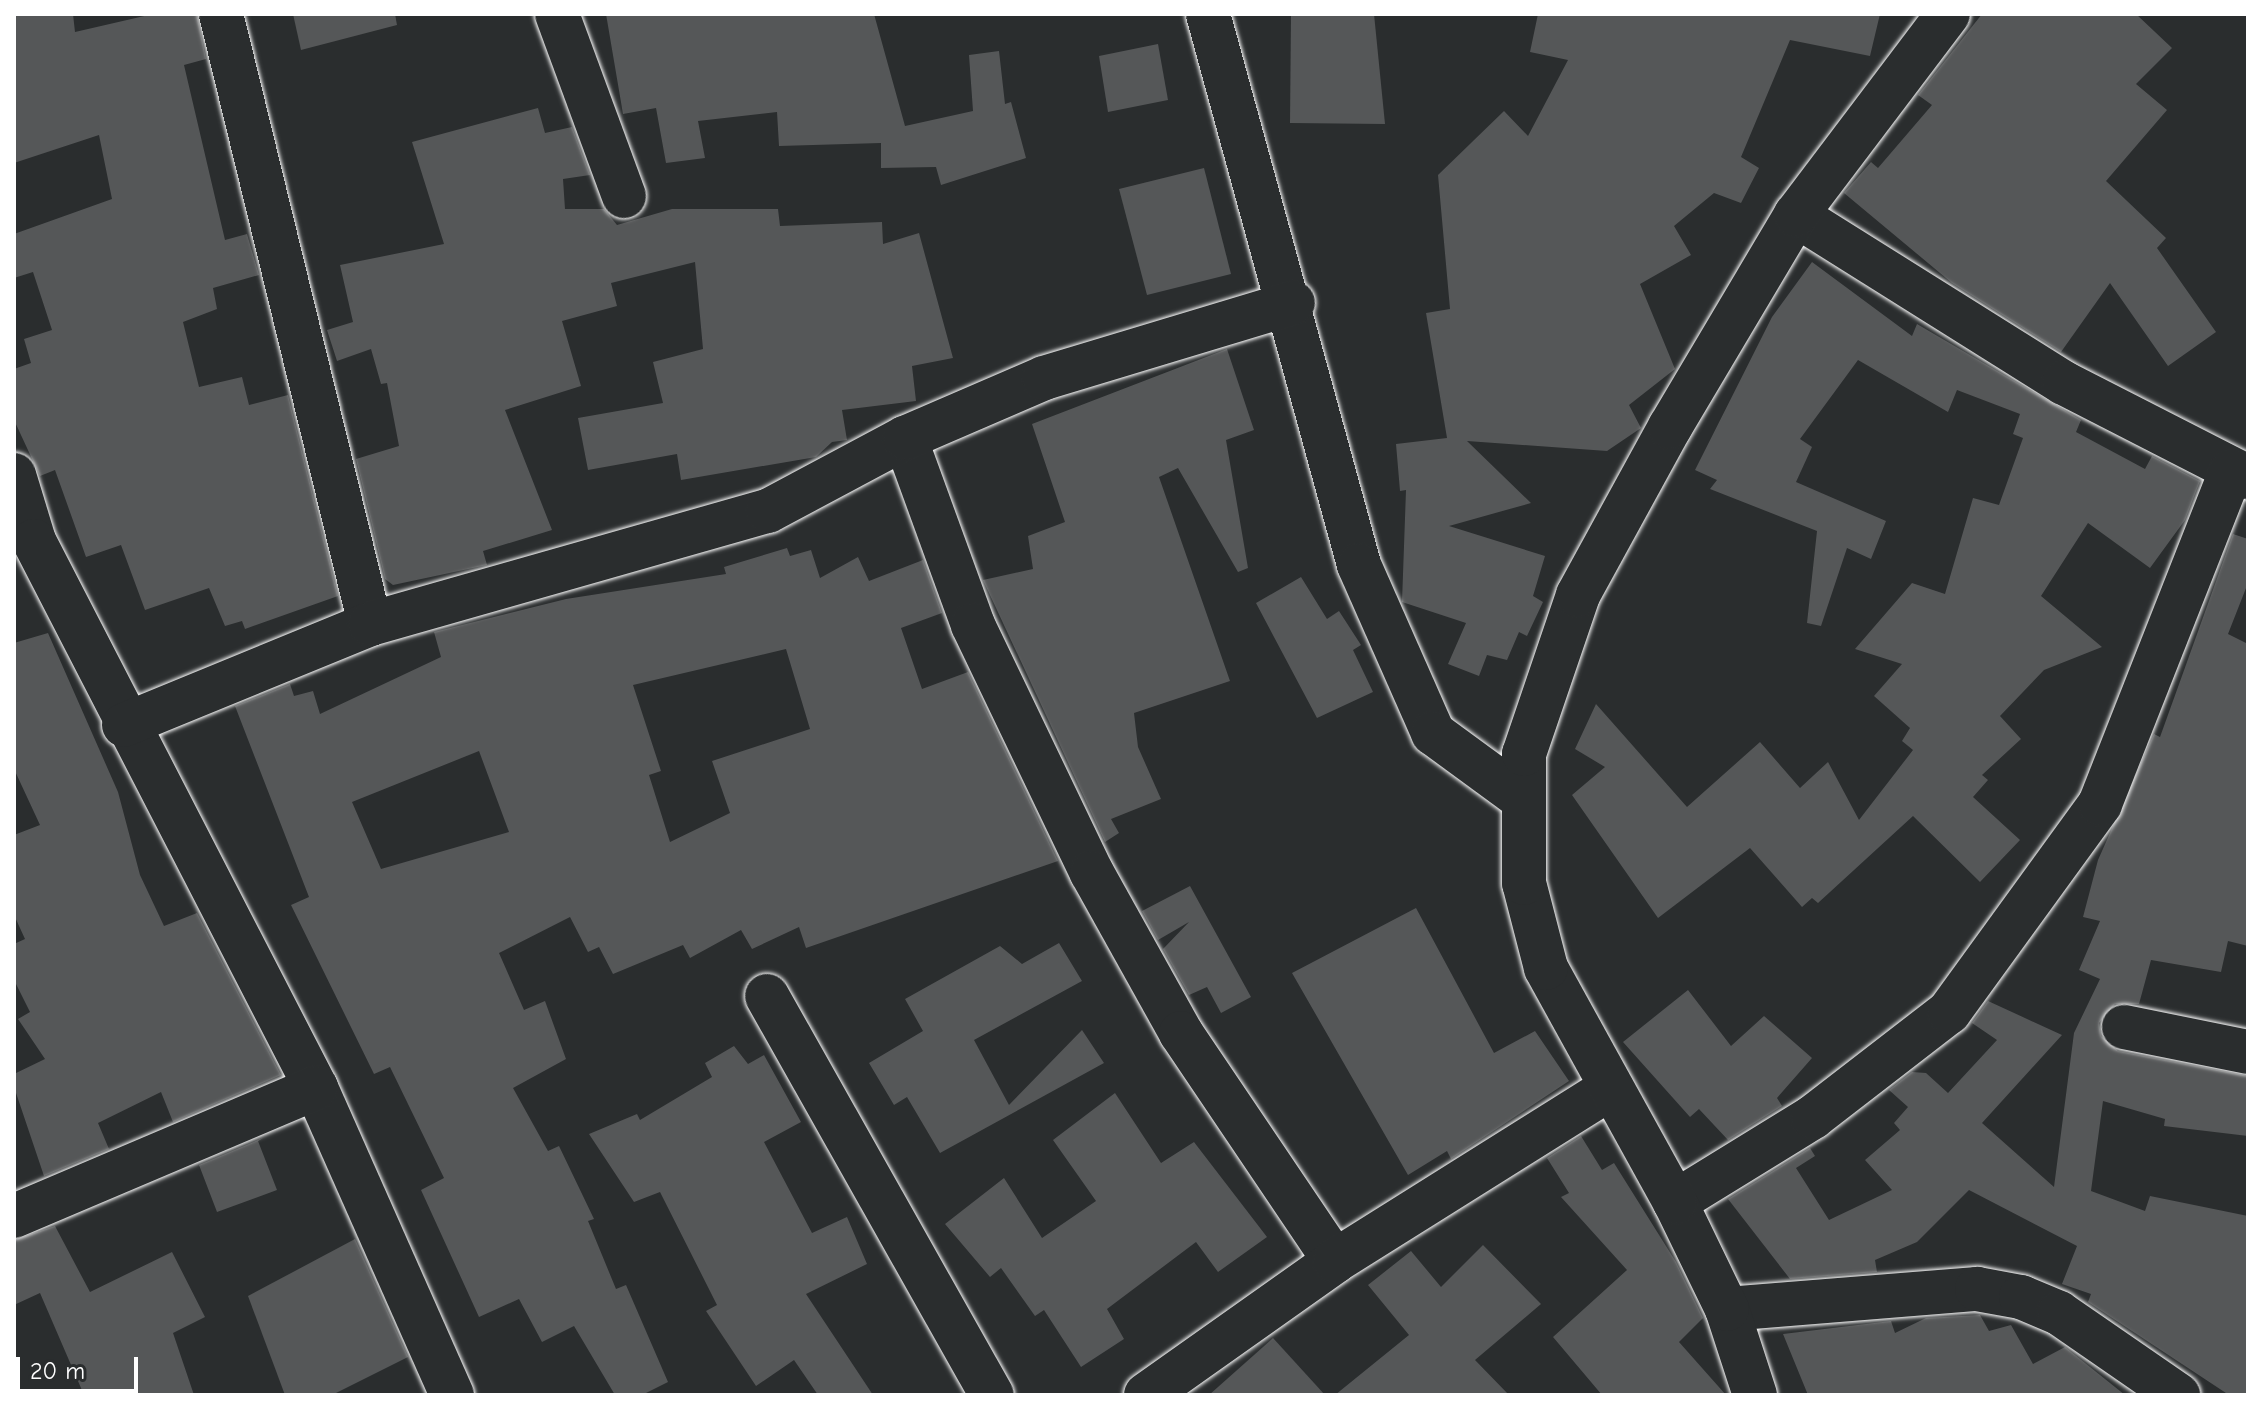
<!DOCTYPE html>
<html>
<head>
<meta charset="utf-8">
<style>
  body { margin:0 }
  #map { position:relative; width:2262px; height:1409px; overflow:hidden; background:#2a2d2e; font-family:"Comic Neue",sans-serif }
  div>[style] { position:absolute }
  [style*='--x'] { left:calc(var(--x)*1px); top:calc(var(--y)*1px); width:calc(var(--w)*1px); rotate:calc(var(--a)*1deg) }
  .building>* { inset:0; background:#555758 }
  .roads { filter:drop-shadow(0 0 2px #fff) drop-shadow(0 0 2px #fff) }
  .street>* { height:44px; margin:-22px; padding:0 22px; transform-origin:22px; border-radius:22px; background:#2a2d2e }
  .secondary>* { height:44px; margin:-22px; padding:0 22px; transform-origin:22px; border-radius:22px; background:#2a2d2e }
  span { translate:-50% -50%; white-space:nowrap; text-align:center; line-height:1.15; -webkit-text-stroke:6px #2a2d2e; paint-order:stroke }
  .frame { position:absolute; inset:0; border:16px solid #fff; pointer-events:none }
  .scale { position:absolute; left:16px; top:1357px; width:122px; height:36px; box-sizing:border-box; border:4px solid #fff; border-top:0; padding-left:10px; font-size:24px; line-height:28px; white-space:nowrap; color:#fff; -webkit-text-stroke:6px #2a2d2e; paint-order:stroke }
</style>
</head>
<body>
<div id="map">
  <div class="building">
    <i style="clip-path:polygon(14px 14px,73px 14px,75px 32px,153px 14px,197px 14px,206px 59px,184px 65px,225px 240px,247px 234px,259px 275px,213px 288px,217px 309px,183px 322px,199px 387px,242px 377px,249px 405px,288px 395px,338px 596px,245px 629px,242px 621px,225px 626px,209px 588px,145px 610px,121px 545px,86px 557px,55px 470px,40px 476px,14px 420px,14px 369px,31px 363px,24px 339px,52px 330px,33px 272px,14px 278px,14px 234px,112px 199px,99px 135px,14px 163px)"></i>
    <i style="clip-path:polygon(293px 14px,395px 14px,397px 25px,301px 50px)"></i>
    <i style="clip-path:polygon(606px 14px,874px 14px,905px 126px,973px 111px,969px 55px,999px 51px,1005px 104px,1011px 102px,1026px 158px,941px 185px,936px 167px,881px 168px,881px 143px,779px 146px,777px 112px,698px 121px,705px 158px,666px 163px,656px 108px,623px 114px)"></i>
    <i style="clip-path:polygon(1291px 14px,1374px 14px,1385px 124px,1290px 123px)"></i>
    <i style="clip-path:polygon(1538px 14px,1880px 14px,1870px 56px,1790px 40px,1741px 157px,1759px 168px,1741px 203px,1714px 193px,1674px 226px,1691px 255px,1640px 284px,1675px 369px,1629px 405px,1641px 428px,1607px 451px,1467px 441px,1531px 503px,1449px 526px,1545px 556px,1533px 596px,1543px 602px,1527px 636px,1519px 632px,1507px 660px,1487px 655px,1479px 676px,1448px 664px,1466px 623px,1402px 602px,1406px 490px,1400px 491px,1396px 444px,1447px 438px,1426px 313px,1450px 309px,1438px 175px,1504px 111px,1528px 136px,1568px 60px,1530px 52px)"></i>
    <i style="clip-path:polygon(1982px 14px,2136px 14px,2172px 48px,2136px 84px,2167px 110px,2106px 181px,2166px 238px,2157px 248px,2216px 332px,2168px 366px,2110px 283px,2061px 352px,1952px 283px,1844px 193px,1871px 162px,1878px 168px,1932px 105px,1918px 95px)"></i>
    <i style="clip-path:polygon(1158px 44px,1168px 100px,1108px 112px,1099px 56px)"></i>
    <i style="clip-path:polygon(538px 108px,545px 133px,572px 127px,590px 175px,563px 179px,565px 209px,604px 209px,617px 225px,672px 209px,778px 209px,780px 226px,882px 222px,883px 244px,919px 233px,953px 358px,912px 366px,916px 401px,842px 410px,847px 440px,832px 442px,816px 457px,681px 480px,677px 454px,588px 470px,578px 418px,663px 403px,653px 362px,703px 349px,695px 262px,611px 283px,617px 306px,562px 321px,581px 386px,505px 410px,552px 530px,483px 551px,487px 565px,393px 585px,385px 579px,356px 459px,399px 446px,387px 383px,381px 384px,371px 349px,337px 361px,327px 330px,353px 322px,340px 265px,444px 244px,412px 142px)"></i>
    <i style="clip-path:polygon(1204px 168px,1231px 274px,1147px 295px,1119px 189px)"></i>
    <i style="clip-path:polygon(1812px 262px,1912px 336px,1917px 324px,2081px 420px,2076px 432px,2145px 469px,2152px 456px,2200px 481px,2185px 520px,2150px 568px,2088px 523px,2041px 596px,2102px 647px,2044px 670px,2000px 716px,2021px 739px,1982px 775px,1988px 780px,1973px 797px,2020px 840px,1980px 882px,1913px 816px,1818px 903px,1812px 898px,1802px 907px,1750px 848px,1658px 918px,1572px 795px,1605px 767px,1575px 749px,1596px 704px,1687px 807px,1760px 742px,1800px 788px,1828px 762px,1859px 820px,1913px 750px,1902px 741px,1910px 728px,1874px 696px,1902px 664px,1855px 649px,1912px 583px,1945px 594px,1973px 498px,1999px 505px,2023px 438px,2013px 434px,2020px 414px,1957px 390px,1948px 412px,1858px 360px,1800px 439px,1812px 447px,1796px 482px,1886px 521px,1871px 559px,1847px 548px,1821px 626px,1807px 623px,1817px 531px,1710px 489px,1717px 480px,1695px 470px,1772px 317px)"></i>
    <i style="clip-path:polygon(1227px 349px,1254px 430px,1226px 440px,1248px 568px,1238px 572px,1178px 468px,1159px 477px,1230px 681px,1134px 713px,1138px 747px,1161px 799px,1111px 819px,1119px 833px,1105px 842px,983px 580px,1033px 569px,1028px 536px,1065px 522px,1032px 424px)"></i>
    <i style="clip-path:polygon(2233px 534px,2248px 539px,2248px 583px,2228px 634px,2248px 644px,2248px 946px,2228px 941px,2221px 972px,2151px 960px,2139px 1004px,2115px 1004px,2099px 1023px,2101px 1036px,2118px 1051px,2248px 1076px,2248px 1136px,2164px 1126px,2165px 1119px,2103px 1101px,2091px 1191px,2145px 1211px,2150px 1196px,2248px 1216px,2248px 1395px,2229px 1395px,2088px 1302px,2091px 1294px,2062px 1284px,2077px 1246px,1969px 1190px,1917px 1242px,1875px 1260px,1877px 1272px,1790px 1279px,1728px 1199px,1810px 1148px,1815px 1156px,1796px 1168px,1829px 1220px,1892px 1190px,1865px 1160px,1900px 1130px,1894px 1123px,1908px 1107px,1889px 1090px,1912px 1072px,1926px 1073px,1948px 1093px,1997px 1040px,1972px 1023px,1988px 1001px,2062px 1035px,1982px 1123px,2054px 1187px,2074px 1033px,2100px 979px,2079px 970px,2100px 921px,2083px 917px,2098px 860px,2154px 734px,2160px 737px)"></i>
    <i style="clip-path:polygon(evenodd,787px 548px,790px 556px,811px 550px,820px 578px,858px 557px,869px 581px,923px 560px,942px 613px,901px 628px,922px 689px,968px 672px,1058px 861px,806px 948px,799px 927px,752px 949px,741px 930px,690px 958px,683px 945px,613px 974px,599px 947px,588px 952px,570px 917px,499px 953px,524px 1010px,545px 1001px,566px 1059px,513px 1088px,548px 1151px,559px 1146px,594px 1219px,588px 1221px,616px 1289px,626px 1285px,668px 1382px,642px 1395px,615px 1395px,574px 1326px,542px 1342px,519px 1299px,479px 1317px,421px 1190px,444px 1178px,390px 1067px,374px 1074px,291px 905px,309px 897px,235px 706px,290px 684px,294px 696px,313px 691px,320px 714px,441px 657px,434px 632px,566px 599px,726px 574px,724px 567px,787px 548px,786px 649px,810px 729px,712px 761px,730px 813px,670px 842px,649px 775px,661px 771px,633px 685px,786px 649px,787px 548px,479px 751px,509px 832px,381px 869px,352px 802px,479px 751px)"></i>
    <i style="clip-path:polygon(1301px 577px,1327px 619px,1339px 611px,1361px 645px,1353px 650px,1373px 692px,1317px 718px,1256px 603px)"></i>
    <i style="clip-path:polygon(48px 633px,118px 792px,140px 875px,164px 926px,197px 913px,281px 1075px,173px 1122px,161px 1092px,98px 1123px,109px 1149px,44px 1176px,14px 1087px,14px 1074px,45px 1059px,18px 1019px,30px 1012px,14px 980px,14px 944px,25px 939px,14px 915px,14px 835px,40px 825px,14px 769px,14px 643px)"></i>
    <i style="clip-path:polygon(1190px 886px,1251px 997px,1221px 1013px,1207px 987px,1189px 995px,1163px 949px,1189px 922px,1158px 940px,1142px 911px)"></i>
    <i style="clip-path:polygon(1416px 908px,1494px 1053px,1535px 1031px,1569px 1081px,1451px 1159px,1447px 1151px,1408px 1175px,1292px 973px)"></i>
    <i style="clip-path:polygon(1059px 943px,1082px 981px,974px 1040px,1009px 1105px,1082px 1030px,1104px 1063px,940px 1153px,907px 1097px,894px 1105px,869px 1063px,923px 1031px,905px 999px,1000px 946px,1022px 964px)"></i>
    <i style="clip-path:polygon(1688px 990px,1731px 1046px,1764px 1016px,1812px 1058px,1777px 1098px,1782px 1106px,1728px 1140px,1699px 1109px,1690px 1117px,1623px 1042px)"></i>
    <i style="clip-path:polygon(734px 1046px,748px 1064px,764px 1055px,801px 1122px,764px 1142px,812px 1233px,847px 1217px,867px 1264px,806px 1294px,873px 1395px,818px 1395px,794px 1360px,756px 1386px,706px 1311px,717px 1305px,660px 1192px,634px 1202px,589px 1134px,637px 1114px,640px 1120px,712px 1077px,705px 1063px)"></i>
    <i style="clip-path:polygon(1115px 1093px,1161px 1163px,1194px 1142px,1267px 1237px,1218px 1272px,1196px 1242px,1107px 1309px,1124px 1339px,1081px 1367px,1044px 1310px,1035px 1316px,1001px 1268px,990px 1277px,945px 1224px,1004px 1178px,1042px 1238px,1096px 1201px,1053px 1140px)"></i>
    <i style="clip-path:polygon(1581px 1136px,1602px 1170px,1614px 1163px,1676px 1262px,1703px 1318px,1679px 1342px,1726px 1395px,1602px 1395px,1553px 1337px,1627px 1270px,1561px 1197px,1569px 1193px,1547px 1158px)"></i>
    <i style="clip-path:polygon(263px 1138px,258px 1141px,277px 1190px,217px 1212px,199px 1165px)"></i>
    <i style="clip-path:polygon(55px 1226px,90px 1292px,172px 1252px,205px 1317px,173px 1333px,194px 1395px,84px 1395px,40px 1293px,14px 1305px,14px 1240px)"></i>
    <i style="clip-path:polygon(355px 1239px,408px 1357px,332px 1395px,285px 1395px,248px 1296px)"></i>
    <i style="clip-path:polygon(1483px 1245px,1541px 1304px,1475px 1360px,1509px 1395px,1335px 1395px,1409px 1335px,1368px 1285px,1411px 1251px,1441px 1287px)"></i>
    <i style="clip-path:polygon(1980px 1315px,1989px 1331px,2011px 1325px,2033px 1364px,2065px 1347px,2125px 1395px,1808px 1395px,1783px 1334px,1891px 1321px,1895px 1333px,1926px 1318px)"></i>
    <i style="clip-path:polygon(1273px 1338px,1325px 1395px,1209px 1395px)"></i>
  </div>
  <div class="roads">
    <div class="street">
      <i style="--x:221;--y:14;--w:628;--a:76.27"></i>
      <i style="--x:557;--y:14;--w:194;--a:69.8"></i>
      <i style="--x:1208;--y:14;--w:571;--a:74.67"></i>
      <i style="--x:1359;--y:565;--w:184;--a:66.2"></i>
      <i style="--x:1433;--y:733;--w:107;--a:36.2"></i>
      <i style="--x:1796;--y:215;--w:316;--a:32.1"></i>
      <i style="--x:2064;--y:383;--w:207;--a:27.1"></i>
      <i style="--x:905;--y:438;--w:199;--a:70"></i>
      <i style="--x:973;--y:625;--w:275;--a:64.4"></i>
      <i style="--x:1092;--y:873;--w:183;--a:60.9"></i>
      <i style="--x:1181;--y:1033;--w:275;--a:56"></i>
      <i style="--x:14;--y:475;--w:69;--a:73.1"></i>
      <i style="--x:34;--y:541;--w:615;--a:62.73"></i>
      <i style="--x:316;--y:1088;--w:336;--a:66.1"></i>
      <i style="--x:124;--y:725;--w:266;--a:-22.3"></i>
      <i style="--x:370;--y:624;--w:414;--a:-15.9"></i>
      <i style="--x:768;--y:511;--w:155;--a:-28.1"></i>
      <i style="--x:905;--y:438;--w:151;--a:-23.3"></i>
      <i style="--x:1044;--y:378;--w:260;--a:-16.8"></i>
      <i style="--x:767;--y:996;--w:458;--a:60.6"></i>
      <i style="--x:2124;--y:1027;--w:126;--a:11.4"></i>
      <i style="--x:1675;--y:1202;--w:162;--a:-31.6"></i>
      <i style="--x:1813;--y:1117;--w:172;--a:-37.7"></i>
      <i style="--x:1949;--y:1012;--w:257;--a:-54"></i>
      <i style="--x:2100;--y:804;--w:358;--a:-68.5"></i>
      <i style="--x:14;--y:1216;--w:328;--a:-23"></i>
      <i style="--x:1727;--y:1309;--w:251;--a:-4.6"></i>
      <i style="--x:1977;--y:1289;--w:45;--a:10.3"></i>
      <i style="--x:2021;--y:1297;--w:41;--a:22.8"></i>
      <i style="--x:2059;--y:1313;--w:145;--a:34.6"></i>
      <i style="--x:1146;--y:1395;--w:232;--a:-35.3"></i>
      <i style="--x:1335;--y:1261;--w:322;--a:-32.1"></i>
    </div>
    <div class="secondary">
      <i style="--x:1755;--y:1395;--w:90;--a:-108"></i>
      <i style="--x:1727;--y:1309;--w:119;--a:-115.9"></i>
      <i style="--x:1675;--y:1202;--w:267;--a:-118.9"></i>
      <i style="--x:1546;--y:968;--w:88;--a:-104.5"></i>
      <i style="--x:1524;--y:883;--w:129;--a:-90"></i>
      <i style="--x:1524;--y:754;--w:168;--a:-71.2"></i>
      <i style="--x:1578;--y:595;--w:192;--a:-61.3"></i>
      <i style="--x:1670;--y:427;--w:247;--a:-59.3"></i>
      <i style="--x:1796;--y:215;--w:252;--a:-52.9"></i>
    </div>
  </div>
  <div class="frame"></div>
  <div class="scale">20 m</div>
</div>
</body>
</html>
